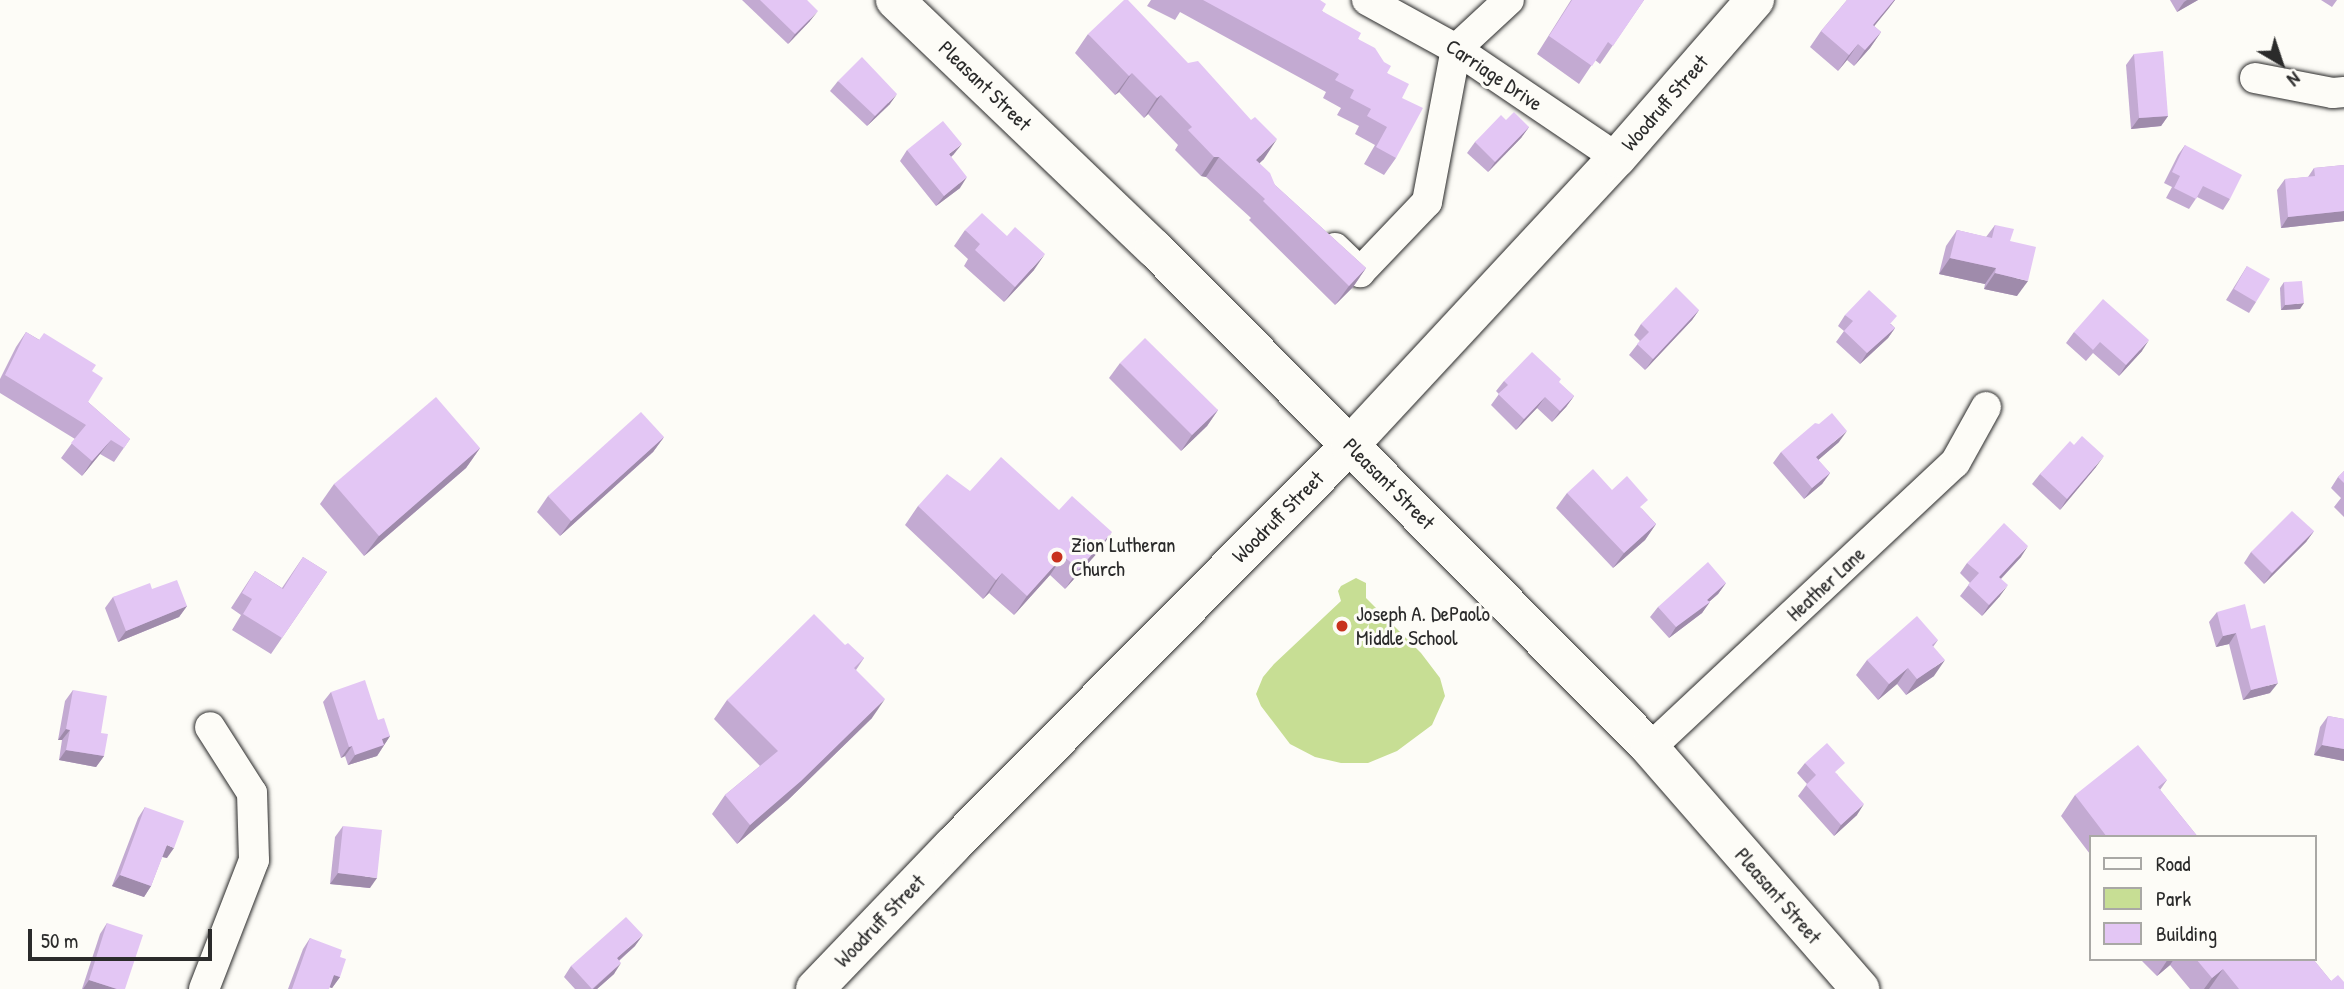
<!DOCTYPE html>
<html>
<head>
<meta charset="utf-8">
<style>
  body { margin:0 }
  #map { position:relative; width:2344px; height:989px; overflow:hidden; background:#fdfcf7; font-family:"Patrick Hand",sans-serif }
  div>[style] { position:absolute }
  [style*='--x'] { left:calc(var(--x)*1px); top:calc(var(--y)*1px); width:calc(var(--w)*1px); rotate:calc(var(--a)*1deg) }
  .green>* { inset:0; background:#c7de94 }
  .roads { filter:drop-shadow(0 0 2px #2b2b2b) drop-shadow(0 0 2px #2b2b2b) }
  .street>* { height:30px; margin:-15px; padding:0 15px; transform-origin:15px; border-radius:15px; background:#fdfcf7 }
  .secondary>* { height:38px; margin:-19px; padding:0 19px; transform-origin:19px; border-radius:19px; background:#fdfcf7 }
  .wall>* { inset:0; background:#c3aad2 }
  .shaded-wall>* { inset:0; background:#9f8bab }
  .building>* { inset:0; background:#e3c6f4 }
  .dots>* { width:19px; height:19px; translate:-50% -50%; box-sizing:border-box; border:4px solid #fdfcf7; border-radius:50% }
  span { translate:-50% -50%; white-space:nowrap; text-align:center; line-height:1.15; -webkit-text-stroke:6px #fdfcf7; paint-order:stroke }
  .street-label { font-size:21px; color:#2b2b2b }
  .poi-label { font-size:21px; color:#2b2b2b }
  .left { translate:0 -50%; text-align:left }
  .legend { position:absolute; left:2089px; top:835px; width:228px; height:126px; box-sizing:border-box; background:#fdfcf7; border:2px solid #a9a8a5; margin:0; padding:9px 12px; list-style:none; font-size:21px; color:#2b2b2b }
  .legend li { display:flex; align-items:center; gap:14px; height:35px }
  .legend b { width:35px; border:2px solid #a9a8a5 }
  .north { position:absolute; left:2246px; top:28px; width:70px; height:70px; -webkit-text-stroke:5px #fdfcf7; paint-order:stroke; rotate:141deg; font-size:19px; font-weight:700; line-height:28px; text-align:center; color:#2b2b2b }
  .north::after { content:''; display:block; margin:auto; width:24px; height:32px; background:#2b2b2b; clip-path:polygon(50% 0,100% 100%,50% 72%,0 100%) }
  .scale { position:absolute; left:28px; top:929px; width:184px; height:32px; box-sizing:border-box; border:4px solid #2b2b2b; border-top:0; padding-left:9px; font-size:21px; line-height:24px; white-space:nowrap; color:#2b2b2b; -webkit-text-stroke:5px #fdfcf7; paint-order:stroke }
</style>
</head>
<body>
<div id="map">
  <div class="green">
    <i style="clip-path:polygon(1356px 578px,1366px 583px,1366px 598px,1421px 653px,1440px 678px,1445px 696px,1432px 725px,1397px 751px,1368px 763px,1341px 763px,1315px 757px,1290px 744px,1261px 706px,1256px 694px,1263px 677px,1274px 664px,1341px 601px,1338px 591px,1341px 586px)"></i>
  </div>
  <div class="roads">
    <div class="street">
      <i style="--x:1367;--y:0;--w:102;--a:28.8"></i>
      <i style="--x:1456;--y:49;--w:194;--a:34.1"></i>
      <i style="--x:2255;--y:78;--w:79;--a:10.9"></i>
      <i style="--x:2333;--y:93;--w:11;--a:-5"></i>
      <i style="--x:1335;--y:248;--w:35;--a:44"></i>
      <i style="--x:1360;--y:272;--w:97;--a:-46.3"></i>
      <i style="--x:1427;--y:202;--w:156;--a:-79.3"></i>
      <i style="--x:1456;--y:49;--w:72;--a:-42.8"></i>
      <i style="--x:1650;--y:748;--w:417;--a:-43.1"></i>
      <i style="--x:1955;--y:463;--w:64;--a:-61"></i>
      <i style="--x:204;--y:989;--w:138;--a:-68.8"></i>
      <i style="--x:254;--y:860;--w:67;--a:-91.7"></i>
      <i style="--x:252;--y:793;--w:78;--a:-122.5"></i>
    </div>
    <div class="secondary">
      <i style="--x:895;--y:0;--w:359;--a:43.8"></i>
      <i style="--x:1154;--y:248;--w:704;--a:45.23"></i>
      <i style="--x:1650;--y:748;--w:320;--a:48.9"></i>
      <i style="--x:815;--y:989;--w:198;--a:-46.2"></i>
      <i style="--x:952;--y:846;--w:565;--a:-45.22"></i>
      <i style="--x:1350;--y:445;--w:392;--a:-47.1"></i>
      <i style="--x:1617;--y:158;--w:210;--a:-48.9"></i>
    </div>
  </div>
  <div class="wall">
    <i style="clip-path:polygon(742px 0,807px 0,810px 21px,788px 44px)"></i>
    <i style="clip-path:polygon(1151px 0,1320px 0,1322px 11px,1358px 39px,1387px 73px,1402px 98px,1396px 158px,1384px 175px,1364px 164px,1375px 145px,1355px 134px,1359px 126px,1337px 115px,1341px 108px,1323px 98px,1326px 92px,1180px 12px,1175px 20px,1147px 6px)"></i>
    <i style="clip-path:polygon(1571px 0,1644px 0,1600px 64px,1595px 60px,1579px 84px,1537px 54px)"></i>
    <i style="clip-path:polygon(1847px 0,1895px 0,1874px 26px,1881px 32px,1870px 48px,1854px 66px,1847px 60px,1838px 71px,1810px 47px,1821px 31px)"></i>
    <i style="clip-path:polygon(2170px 0,2198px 0,2177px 12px)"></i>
    <i style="clip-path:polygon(2321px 0,2337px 0,2332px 7px)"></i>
    <i style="clip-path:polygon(1088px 34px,1264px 159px,1259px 163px,1275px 185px,1366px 268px,1353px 287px,1335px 305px,1249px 220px,1251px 218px,1206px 177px,1201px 176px,1175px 150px,1178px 145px,1148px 114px,1144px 118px,1119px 92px,1115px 95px,1075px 53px)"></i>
    <i style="clip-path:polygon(2134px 54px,2168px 116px,2161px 126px,2131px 129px,2126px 65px)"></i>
    <i style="clip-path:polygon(838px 81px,890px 104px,867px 126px,830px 91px)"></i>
    <i style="clip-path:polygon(1506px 120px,1529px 127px,1521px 138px,1488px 172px,1467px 153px,1475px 142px)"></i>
    <i style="clip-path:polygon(2185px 145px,2230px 199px,2223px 210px,2197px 197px,2189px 209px,2166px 198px,2172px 187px,2164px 183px,2178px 155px)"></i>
    <i style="clip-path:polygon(907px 150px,954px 154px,951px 157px,960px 188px,936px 206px,900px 161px)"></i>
    <i style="clip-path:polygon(2344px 165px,2344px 221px,2281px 228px,2277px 190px,2285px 179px,2308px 177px,2314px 168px)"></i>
    <i style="clip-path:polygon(1995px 225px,2010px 241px,2017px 296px,1984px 289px,1985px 284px,1939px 274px,1946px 246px,1957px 230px,1986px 237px)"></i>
    <i style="clip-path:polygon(965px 230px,1034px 270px,1004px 302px,964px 266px,968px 259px,954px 246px)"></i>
    <i style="clip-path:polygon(2247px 266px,2256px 302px,2249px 313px,2226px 300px)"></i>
    <i style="clip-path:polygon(2284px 282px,2300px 309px,2281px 310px,2280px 288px)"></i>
    <i style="clip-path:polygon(1699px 310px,1692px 320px,1645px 370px,1629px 355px,1640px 341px,1634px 335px,1641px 324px)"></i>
    <i style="clip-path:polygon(1845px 315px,1891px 324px,1895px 328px,1888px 338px,1860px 364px,1836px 342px,1844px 331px,1838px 326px)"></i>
    <i style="clip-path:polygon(26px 332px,92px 371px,88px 402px,130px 439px,114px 462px,100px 454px,82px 476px,61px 458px,75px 439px,0 393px,0 379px,16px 347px)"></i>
    <i style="clip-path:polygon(2074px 332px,2142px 351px,2119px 376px,2093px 353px,2086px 361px,2066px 343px)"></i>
    <i style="clip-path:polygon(1120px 363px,1218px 410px,1207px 426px,1181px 451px,1109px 378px)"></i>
    <i style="clip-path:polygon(1504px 381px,1559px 383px,1574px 396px,1566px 407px,1552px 422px,1537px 408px,1516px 430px,1491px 405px,1499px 394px,1496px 391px)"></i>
    <i style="clip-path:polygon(664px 437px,653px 452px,560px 536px,537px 512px,548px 496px)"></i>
    <i style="clip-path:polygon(1839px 442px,1818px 460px,1830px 473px,1822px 484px,1804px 499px,1773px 463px,1781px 452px)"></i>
    <i style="clip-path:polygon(2074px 445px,2096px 467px,2060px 510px,2032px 484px,2040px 474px)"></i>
    <i style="clip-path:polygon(480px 448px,466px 468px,364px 556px,320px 504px,334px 484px)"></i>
    <i style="clip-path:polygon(2344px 471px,2344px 517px,2334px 507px,2341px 498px,2331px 488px,2338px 477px)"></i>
    <i style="clip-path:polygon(1612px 490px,1642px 509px,1656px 524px,1645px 540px,1613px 568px,1556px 508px,1567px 493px)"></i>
    <i style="clip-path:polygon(970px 491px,1099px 551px,1065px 589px,1050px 575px,1014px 615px,989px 593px,983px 599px,905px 525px,918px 506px)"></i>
    <i style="clip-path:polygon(2314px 531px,2306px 542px,2264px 584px,2244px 563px,2251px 552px)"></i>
    <i style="clip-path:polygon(303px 557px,327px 572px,271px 654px,232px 630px,241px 615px,231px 608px,255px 571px,282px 588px)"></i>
    <i style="clip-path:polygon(2021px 557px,2001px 579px,2000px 596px,1982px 616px,1960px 596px,1970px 583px,1960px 573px,1967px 563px)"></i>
    <i style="clip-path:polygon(1726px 583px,1718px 594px,1709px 602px,1702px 613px,1669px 638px,1650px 617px,1658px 607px)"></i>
    <i style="clip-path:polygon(152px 589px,187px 606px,179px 617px,118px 642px,105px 608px,113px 597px)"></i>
    <i style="clip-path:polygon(2217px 612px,2251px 629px,2270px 693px,2243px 700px,2229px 644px,2216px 647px,2209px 622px)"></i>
    <i style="clip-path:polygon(1938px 640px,1933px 647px,1934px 676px,1906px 695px,1897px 684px,1878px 700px,1856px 675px,1867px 660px)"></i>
    <i style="clip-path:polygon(845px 645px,864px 658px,856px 670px,872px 718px,788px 800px,737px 844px,712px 814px,725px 795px,760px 766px,714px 719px,727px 700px)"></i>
    <i style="clip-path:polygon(73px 690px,101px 733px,104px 756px,96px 767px,59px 760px,62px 740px,58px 740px,65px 701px)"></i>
    <i style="clip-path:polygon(331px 692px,378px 720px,390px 736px,377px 756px,348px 765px,345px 756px,341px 758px,323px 702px)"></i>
    <i style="clip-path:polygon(2328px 716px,2344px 719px,2344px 761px,2314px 755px,2320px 727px)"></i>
    <i style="clip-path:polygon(1805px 763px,1837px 774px,1857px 815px,1834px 836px,1798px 796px,1807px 784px,1797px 773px)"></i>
    <i style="clip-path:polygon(2167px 780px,2160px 790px,2198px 837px,2090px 837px,2090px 854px,2061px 816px,2075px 795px)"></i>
    <i style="clip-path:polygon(145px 807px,167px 858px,162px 857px,151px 886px,144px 897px,112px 886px,138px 818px)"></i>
    <i style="clip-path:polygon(343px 826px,370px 888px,330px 884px,335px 837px)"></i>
    <i style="clip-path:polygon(107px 923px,125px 989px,82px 989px,100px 934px)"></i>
    <i style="clip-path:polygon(310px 938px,340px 957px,340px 977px,332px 988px,329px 987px,329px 989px,288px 989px,303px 949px)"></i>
    <i style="clip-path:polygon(635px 946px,619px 961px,614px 974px,597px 989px,575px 989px,564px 977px,571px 966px)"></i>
    <i style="clip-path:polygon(2144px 959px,2313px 959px,2331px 981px,2344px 989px,2190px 989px,2170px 965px,2157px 976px,2142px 961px)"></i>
  </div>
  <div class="shaded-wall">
    <i style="clip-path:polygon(1894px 0,1895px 0,1889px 8px,1862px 41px,1873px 25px)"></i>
    <i style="clip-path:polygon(2187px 0,2198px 0,2177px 12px,2184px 2px)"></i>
    <i style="clip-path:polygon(818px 11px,810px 21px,788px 44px,795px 34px)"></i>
    <i style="clip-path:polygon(1881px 32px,1870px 48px,1854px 66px,1865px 50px)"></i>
    <i style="clip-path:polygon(1858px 44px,1847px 60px,1838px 71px,1849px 55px)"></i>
    <i style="clip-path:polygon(1132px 73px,1119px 92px,1115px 95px,1129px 76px)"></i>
    <i style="clip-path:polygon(897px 94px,890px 104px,867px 126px,875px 116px)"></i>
    <i style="clip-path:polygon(1161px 95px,1148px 114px,1144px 118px,1157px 98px)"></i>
    <i style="clip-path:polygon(2168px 116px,2161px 126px,2131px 129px,2139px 118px)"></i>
    <i style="clip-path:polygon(1529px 127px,1521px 138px,1488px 172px,1495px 162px)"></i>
    <i style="clip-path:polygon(1277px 139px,1264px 159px,1243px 179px,1256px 160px)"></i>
    <i style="clip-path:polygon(962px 144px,954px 154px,941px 165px,949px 154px)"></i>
    <i style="clip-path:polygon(1214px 157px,1219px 157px,1206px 177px,1201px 176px)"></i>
    <i style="clip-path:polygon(967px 177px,960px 188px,936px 206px,944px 196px)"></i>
    <i style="clip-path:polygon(2344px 211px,2344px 221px,2281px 228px,2288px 217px)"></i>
    <i style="clip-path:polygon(1045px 254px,1034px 270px,1004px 302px,1015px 287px)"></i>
    <i style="clip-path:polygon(1950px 258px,1996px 268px,1985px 284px,1939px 274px)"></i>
    <i style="clip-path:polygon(1366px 268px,1353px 287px,1335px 305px,1349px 286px)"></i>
    <i style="clip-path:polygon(1995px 273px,2028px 281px,2017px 296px,1984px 289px)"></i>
    <i style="clip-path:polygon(2304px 303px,2300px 309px,2281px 310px,2285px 305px)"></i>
    <i style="clip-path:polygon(1699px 310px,1692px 320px,1645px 370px,1653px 359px)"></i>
    <i style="clip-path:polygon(1895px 328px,1888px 338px,1860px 364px,1867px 353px)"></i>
    <i style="clip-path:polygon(2149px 340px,2142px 351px,2119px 376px,2126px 365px)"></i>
    <i style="clip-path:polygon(1574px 396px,1566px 407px,1552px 422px,1560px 411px)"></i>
    <i style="clip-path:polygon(1545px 397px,1537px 408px,1516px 430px,1524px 419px)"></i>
    <i style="clip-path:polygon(1218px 410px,1207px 426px,1181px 451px,1192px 435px)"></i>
    <i style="clip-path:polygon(1847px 431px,1839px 442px,1809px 468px,1816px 457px)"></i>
    <i style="clip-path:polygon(664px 437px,653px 452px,560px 536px,571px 521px)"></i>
    <i style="clip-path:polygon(111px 440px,100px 454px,82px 476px,92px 461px)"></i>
    <i style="clip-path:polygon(480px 448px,466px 468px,364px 556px,379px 536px)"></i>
    <i style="clip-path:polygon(2104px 456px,2096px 467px,2060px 510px,2067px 499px)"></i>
    <i style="clip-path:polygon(1830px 473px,1822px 484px,1804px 499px,1812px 488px)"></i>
    <i style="clip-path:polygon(1656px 524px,1645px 540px,1613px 568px,1624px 553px)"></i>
    <i style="clip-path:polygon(2314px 531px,2306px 542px,2264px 584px,2272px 573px)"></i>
    <i style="clip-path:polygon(1112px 532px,1099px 551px,1065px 589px,1079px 569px)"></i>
    <i style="clip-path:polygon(2028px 546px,2021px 557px,1992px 588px,1999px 577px)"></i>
    <i style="clip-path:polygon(1063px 556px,1050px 575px,1014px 615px,1027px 596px)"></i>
    <i style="clip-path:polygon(1002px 573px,989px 593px,983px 599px,996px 580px)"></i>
    <i style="clip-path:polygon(1726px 583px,1718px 594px,1703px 607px,1710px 602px,1702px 613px,1669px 638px,1676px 627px)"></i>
    <i style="clip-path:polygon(2008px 585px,2000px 596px,1982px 616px,1989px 605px)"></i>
    <i style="clip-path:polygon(187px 606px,179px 617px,118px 642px,126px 631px)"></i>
    <i style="clip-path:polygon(2236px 633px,2229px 644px,2216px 647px,2223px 636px)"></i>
    <i style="clip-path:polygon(1945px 660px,1934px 676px,1906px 695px,1917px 679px)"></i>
    <i style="clip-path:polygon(1908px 668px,1897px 684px,1878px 700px,1889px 684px)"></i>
    <i style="clip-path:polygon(2278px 683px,2270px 693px,2243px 700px,2251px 690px)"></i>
    <i style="clip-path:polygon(885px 699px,872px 718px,788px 800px,737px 844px,750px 825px)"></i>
    <i style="clip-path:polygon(66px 729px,70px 730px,62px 740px,58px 740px)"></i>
    <i style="clip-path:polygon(390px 736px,377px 756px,348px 765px,355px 755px,382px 739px)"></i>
    <i style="clip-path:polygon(2322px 745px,2344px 749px,2344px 761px,2314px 755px)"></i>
    <i style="clip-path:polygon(352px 746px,345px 756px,341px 758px,349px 747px)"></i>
    <i style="clip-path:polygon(66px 750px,104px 756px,96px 767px,59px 760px)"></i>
    <i style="clip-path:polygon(1864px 804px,1857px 815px,1834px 836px,1841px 825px)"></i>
    <i style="clip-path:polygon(167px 845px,174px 848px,167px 858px,159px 856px)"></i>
    <i style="clip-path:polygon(338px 873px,377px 878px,370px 888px,330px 884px)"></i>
    <i style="clip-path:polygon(120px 875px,151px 886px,144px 897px,112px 886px)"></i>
    <i style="clip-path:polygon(643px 935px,635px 946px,609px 969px,617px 958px)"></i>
    <i style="clip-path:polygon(2168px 959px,2174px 959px,2170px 965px,2157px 976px)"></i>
    <i style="clip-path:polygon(621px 963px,614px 974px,597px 989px,593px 989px)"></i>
    <i style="clip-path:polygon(2223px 969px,2209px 989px,2204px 989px,2212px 978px)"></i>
    <i style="clip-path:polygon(334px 975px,340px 977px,332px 988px,326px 986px)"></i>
    <i style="clip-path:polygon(89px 980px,117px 989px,83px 989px)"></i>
  </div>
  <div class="building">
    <i style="clip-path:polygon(760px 0,807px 0,818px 11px,795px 34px)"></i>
    <i style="clip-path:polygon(1124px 0,1128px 0,1188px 63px,1198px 61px,1251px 120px,1255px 117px,1277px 139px,1256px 160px,1270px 173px,1275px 185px,1366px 268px,1349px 286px,1263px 201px,1265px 199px,1219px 157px,1214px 157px,1188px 130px,1192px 127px,1161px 95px,1157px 98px,1132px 73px,1129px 76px,1088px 34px)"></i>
    <i style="clip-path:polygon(1203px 0,1320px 0,1326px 4px,1322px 11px,1361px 33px,1358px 39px,1375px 48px,1384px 62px,1391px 66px,1387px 73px,1409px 84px,1402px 98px,1423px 108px,1396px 158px,1376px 147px,1387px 127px,1367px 116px,1371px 109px,1350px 98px,1354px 90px,1335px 80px,1339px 74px)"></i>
    <i style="clip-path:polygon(1572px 0,1644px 0,1613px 46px,1608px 42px,1592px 66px,1549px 36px)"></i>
    <i style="clip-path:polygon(1847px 0,1894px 0,1873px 25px,1881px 32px,1865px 50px,1858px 44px,1849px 55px,1821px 31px)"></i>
    <i style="clip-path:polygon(2163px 51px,2168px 116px,2139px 118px,2134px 54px)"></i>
    <i style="clip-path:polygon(862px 57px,897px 94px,875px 116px,838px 81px)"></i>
    <i style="clip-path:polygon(1514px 112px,1529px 127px,1495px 162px,1475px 142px,1501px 115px,1506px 120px)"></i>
    <i style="clip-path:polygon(943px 121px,962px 144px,949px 154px,967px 177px,944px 196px,907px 150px)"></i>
    <i style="clip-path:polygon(2185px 145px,2242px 175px,2230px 199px,2203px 186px,2196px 199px,2174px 188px,2180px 176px,2172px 172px)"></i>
    <i style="clip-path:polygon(2344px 165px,2344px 211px,2288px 217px,2285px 179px,2315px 176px,2314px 168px)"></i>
    <i style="clip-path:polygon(982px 213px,1007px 236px,1015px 227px,1045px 254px,1015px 287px,975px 250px,980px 244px,965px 230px)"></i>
    <i style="clip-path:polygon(1995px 225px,2014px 229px,2010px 241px,2036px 247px,2028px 281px,1995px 273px,1996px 268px,1950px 258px,1957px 230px,1992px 238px)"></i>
    <i style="clip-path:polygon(2247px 266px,2270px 279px,2256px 302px,2234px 289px)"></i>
    <i style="clip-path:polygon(2302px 281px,2304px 303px,2285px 305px,2284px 282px)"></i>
    <i style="clip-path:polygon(1676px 287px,1699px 310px,1653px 359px,1637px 344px,1649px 332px,1641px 324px)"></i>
    <i style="clip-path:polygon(1869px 290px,1897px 316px,1890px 324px,1895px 328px,1867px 353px,1844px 331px,1853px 321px,1845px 315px)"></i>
    <i style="clip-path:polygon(2103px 299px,2149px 340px,2126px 365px,2100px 342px,2093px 350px,2074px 332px)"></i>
    <i style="clip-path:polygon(26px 332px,39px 340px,44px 333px,96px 365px,92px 371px,103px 378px,88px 402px,130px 439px,124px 448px,111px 440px,92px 461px,71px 443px,86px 425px,5px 375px)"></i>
    <i style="clip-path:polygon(1145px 338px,1218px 410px,1192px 435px,1120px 363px)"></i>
    <i style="clip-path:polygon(1532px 352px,1561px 379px,1559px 382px,1574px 396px,1560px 411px,1545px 397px,1524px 419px,1498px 394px,1508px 385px,1504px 381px)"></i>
    <i style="clip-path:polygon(436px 397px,480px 448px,379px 536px,334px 484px)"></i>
    <i style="clip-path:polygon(641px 412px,664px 437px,571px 521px,548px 496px)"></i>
    <i style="clip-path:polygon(1832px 413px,1847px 431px,1816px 457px,1830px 473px,1812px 488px,1781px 452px,1815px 423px,1819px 424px)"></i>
    <i style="clip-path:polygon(2082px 436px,2104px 456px,2067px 499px,2040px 474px,2070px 441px,2074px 445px)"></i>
    <i style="clip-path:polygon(1001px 457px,1059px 510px,1072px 496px,1112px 532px,1079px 569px,1063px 556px,1027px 596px,1002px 573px,996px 580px,918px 506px,947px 474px,970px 491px)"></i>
    <i style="clip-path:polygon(1593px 469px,1612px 490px,1627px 476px,1648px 500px,1640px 507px,1656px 524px,1624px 553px,1567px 493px)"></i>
    <i style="clip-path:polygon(2344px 471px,2344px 483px,2338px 477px)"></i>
    <i style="clip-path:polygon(2292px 511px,2314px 531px,2272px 573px,2251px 552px)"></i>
    <i style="clip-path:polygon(2004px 523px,2028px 546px,1999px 577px,2008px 585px,1989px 605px,1968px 585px,1979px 573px,1967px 563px)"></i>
    <i style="clip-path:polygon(303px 557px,327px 572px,282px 638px,243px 614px,252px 599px,242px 593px,255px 571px,283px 589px)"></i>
    <i style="clip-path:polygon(1708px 562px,1726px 583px,1707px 600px,1710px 602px,1676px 627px,1658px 607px)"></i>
    <i style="clip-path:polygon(177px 580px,187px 606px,126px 631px,113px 597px,150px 583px,152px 589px)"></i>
    <i style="clip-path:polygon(2245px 604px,2251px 629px,2265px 625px,2278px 683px,2251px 690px,2236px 633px,2223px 636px,2217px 612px)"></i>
    <i style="clip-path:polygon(814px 614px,845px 645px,848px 643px,864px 658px,854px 668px,885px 699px,801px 781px,750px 825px,725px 795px,778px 751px,727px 700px)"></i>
    <i style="clip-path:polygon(1917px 616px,1938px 640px,1932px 645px,1945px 660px,1917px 679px,1908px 668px,1889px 684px,1867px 660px)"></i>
    <i style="clip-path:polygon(365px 680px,378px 720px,384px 718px,390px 736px,382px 739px,384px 745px,355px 755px,352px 746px,349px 747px,331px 692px)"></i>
    <i style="clip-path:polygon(73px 690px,107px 696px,101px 733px,108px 734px,104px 756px,66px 750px,70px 730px,66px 729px)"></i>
    <i style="clip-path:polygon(2328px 716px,2344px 719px,2344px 749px,2322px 745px)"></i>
    <i style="clip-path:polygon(1827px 743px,1845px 763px,1835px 772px,1864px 804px,1841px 825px,1806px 785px,1816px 775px,1805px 763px)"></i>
    <i style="clip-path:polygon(2138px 745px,2167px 780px,2158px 787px,2198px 837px,2107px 837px,2075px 795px)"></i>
    <i style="clip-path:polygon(145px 807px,184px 821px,174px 848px,167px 845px,151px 886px,120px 875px)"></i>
    <i style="clip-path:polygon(343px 826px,382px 830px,377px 878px,338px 873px)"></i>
    <i style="clip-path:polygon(626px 917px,643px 935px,617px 958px,621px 963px,592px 989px,571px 966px)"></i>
    <i style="clip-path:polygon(107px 923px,143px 935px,125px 989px,117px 989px,89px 980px)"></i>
    <i style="clip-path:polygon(310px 938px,342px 950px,340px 957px,346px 959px,340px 977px,334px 975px,329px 989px,292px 989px)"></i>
    <i style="clip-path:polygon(2196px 959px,2313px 959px,2331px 981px,2338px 975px,2344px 982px,2344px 989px,2239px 989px,2223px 969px,2212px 978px)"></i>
  </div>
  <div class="dots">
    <i style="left:1057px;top:557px;background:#c8321e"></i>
    <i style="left:1342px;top:626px;background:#c8321e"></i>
  </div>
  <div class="street-label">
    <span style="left:1494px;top:75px;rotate:34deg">Carriage Drive</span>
    <span style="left:985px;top:86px;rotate:44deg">Pleasant Street</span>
    <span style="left:1665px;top:103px;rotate:-49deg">Woodruff Street</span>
    <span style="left:1389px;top:484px;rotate:45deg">Pleasant Street</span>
    <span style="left:1278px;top:517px;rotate:-45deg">Woodruff Street</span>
    <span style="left:1826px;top:584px;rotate:-43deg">Heather Lane</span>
    <span style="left:1778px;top:896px;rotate:49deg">Pleasant Street</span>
    <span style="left:880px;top:921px;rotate:-46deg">Woodruff Street</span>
  </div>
  <div class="poi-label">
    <span class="left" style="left:1071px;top:557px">Zion Lutheran<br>Church</span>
    <span class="left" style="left:1356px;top:626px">Joseph A. DePaolo<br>Middle School</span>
  </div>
  <ul class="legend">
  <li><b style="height:9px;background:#fdfcf7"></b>Road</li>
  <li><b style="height:19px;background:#c7de94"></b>Park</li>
  <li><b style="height:19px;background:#e3c6f4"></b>Building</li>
  </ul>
  <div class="north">N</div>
  <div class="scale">50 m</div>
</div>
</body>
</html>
